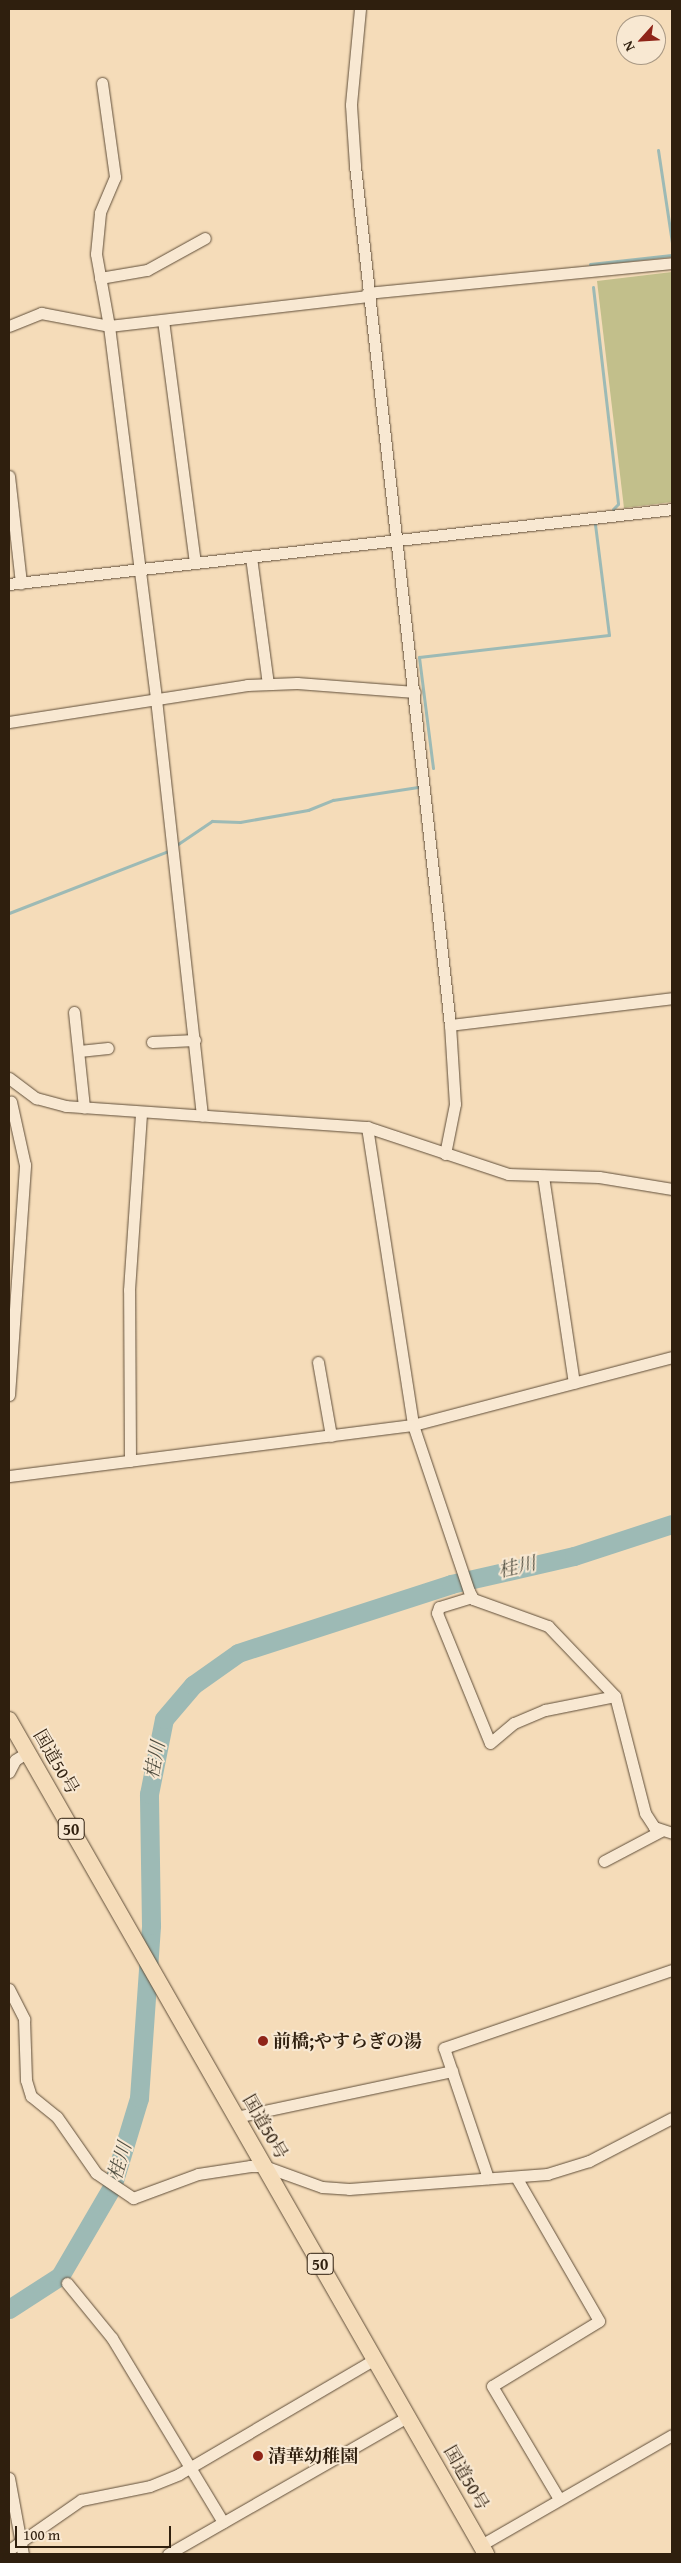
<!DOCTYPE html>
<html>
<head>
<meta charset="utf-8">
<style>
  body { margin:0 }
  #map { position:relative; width:681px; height:2563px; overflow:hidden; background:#f5dcb9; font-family:"Gentium Book Plus","Noto Serif JP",serif }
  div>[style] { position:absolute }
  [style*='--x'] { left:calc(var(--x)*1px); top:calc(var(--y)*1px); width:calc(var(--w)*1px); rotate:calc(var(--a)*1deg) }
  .green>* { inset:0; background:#c2bf8b }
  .stream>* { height:3px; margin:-1.5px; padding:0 1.5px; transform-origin:1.5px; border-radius:1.5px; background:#9dbab5 }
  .river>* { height:19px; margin:-9.5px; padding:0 9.5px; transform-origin:9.5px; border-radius:9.5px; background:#9dbab5 }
  .roads { filter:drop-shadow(0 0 1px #604e39) drop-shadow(0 0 1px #604e39) }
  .minor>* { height:11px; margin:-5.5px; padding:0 5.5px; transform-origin:5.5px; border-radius:5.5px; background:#f8e8d2 }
  .highway>* { height:16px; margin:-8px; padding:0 8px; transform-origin:8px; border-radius:8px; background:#f5dcb9 }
  .dots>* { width:14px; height:14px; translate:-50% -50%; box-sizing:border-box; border:2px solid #f8e8d2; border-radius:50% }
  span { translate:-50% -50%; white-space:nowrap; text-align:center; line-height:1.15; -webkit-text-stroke:4px #f8e8d2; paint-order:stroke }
  .shield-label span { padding:1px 4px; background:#f8e8d2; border:1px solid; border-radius:4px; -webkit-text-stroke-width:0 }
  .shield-label { font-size:16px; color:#2f1f0e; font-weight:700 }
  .street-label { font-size:18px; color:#2f1f0e }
  .poi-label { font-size:18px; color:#2f1f0e; font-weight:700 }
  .left { translate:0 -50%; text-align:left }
  .water-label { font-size:19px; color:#504e40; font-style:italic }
  .frame { position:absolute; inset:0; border:10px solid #2f1f0e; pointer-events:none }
  .north { position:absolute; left:616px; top:15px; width:50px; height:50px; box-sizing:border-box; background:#f8e8d2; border:1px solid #a89884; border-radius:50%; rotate:244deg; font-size:14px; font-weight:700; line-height:20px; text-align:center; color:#2f1f0e }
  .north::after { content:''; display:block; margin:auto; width:18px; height:22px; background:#8f2418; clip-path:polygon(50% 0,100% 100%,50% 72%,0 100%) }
  .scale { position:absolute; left:15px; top:2526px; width:156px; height:22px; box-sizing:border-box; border:2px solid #2f1f0e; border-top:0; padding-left:6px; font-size:15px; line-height:18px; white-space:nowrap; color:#2f1f0e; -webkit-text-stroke:4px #f8e8d2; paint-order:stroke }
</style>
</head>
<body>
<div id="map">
  <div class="green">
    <i style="clip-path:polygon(672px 272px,672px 502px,624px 508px,597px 281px)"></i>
  </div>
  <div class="stream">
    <i style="--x:658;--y:150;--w:94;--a:81.4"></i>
    <i style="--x:590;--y:264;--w:82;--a:-6.3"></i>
    <i style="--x:593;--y:287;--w:218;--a:83.4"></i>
    <i style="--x:618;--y:504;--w:7;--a:135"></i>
    <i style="--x:433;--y:768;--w:112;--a:-97.2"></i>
    <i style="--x:419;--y:657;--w:191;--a:-6.6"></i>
    <i style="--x:609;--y:635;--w:112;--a:-97.2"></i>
    <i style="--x:175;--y:846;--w:45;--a:-34"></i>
    <i style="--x:212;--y:821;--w:28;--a:2"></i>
    <i style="--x:240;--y:822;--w:69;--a:-10"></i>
    <i style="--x:308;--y:810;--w:27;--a:-22"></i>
    <i style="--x:333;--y:800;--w:86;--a:-8.7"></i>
    <i style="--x:9;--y:913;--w:174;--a:-21.3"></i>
  </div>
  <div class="river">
    <i style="--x:9;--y:2309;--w:61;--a:-32.9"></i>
    <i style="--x:60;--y:2276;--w:103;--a:-59.7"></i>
    <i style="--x:112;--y:2187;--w:93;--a:-73.1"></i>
    <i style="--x:139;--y:2098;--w:173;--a:-86"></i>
    <i style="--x:151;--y:1925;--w:131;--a:-90.9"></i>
    <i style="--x:149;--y:1794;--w:76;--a:-78.7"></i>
    <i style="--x:164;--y:1719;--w:45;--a:-49.5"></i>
    <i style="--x:193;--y:1685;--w:55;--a:-35.4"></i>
    <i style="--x:238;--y:1653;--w:224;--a:-17.9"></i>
    <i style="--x:451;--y:1584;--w:126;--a:-12.8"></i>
    <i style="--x:574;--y:1556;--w:103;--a:-18.1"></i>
  </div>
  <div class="roads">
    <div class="minor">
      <i style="--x:360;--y:9;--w:96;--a:95.4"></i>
      <i style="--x:351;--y:105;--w:61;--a:86.2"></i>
      <i style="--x:355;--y:166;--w:864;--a:83.69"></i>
      <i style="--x:450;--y:1025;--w:79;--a:86.4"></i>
      <i style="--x:455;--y:1104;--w:51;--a:101.3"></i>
      <i style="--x:102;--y:83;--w:95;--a:82.1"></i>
      <i style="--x:115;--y:177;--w:39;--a:113"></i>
      <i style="--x:100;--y:213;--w:41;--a:95.6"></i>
      <i style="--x:96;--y:254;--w:73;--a:79.8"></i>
      <i style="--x:109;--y:326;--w:376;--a:82.8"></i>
      <i style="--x:156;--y:699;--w:419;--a:83.7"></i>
      <i style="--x:100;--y:278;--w:48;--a:-9.7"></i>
      <i style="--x:147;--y:270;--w:66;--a:-28.9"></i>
      <i style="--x:367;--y:293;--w:306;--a:-5.6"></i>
      <i style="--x:163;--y:320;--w:245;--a:82.5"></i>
      <i style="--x:9;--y:326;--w:35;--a:-22"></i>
      <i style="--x:41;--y:313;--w:69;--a:10.8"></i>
      <i style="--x:109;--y:326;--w:261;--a:-6.6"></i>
      <i style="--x:9;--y:476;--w:108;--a:83.6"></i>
      <i style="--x:251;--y:557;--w:128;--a:82.4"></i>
      <i style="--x:9;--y:584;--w:667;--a:-6.45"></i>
      <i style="--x:9;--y:722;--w:241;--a:-8.8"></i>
      <i style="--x:247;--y:685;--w:50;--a:-2.3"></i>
      <i style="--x:297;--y:683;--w:118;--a:4.4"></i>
      <i style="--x:74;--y:1012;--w:96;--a:84"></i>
      <i style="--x:450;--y:1025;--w:224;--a:-6.9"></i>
      <i style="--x:152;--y:1042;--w:43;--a:-2.7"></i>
      <i style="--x:79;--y:1051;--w:29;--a:-6"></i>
      <i style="--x:9;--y:1078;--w:34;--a:37"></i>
      <i style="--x:36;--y:1098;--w:31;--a:15"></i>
      <i style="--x:66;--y:1106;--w:302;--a:4"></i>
      <i style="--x:367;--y:1127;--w:149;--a:18.4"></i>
      <i style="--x:508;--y:1174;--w:91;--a:1.9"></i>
      <i style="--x:599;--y:1177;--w:74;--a:9.3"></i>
      <i style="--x:367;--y:1127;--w:302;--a:81.2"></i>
      <i style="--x:413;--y:1425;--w:175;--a:71.4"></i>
      <i style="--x:469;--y:1591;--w:9;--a:63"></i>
      <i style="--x:473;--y:1599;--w:80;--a:19.8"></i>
      <i style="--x:548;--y:1626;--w:97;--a:46.3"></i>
      <i style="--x:615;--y:1696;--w:121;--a:75.6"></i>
      <i style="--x:645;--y:1813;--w:17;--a:57"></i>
      <i style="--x:654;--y:1827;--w:19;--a:18"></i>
      <i style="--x:543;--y:1176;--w:209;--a:81.5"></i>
      <i style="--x:318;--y:1362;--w:75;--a:80"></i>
      <i style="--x:9;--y:1395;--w:231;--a:-86"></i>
      <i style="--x:25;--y:1165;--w:65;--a:-102.5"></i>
      <i style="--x:130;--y:1461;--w:171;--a:-90.3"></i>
      <i style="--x:129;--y:1290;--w:178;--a:-86.1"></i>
      <i style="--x:9;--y:1476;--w:407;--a:-7.2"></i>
      <i style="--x:413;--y:1425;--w:268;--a:-14.7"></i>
      <i style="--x:472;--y:1597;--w:34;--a:163"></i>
      <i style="--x:439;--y:1607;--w:6;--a:108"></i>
      <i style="--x:437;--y:1613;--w:140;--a:67.8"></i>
      <i style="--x:490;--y:1743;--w:31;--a:-40"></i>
      <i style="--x:514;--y:1723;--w:34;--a:-23"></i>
      <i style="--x:545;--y:1710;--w:71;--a:-11.3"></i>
      <i style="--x:9;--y:1772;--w:13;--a:-63"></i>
      <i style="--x:15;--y:1760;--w:15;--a:-32"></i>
      <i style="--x:604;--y:1861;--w:64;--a:-27.8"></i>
      <i style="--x:9;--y:1989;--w:34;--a:63"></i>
      <i style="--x:24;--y:2019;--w:61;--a:88.1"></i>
      <i style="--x:26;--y:2080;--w:17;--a:73"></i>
      <i style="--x:31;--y:2096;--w:33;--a:39"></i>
      <i style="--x:57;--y:2117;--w:68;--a:55.1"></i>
      <i style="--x:96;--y:2173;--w:45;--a:34"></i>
      <i style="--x:133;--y:2198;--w:69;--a:-20.3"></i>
      <i style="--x:198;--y:2174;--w:53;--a:-8.7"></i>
      <i style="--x:250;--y:2166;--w:14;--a:0"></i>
      <i style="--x:264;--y:2166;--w:62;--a:19.9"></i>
      <i style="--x:322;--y:2187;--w:27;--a:4"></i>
      <i style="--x:349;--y:2189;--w:199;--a:-4.3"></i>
      <i style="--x:547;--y:2174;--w:44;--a:-17.2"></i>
      <i style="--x:589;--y:2161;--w:93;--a:-27.4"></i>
      <i style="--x:236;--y:2117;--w:221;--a:-12"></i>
      <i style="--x:516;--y:2177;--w:166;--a:60"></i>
      <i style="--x:599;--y:2321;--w:125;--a:148.7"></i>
      <i style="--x:492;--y:2386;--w:131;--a:59.3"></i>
      <i style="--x:488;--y:2178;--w:137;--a:-108.7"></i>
      <i style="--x:444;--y:2048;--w:241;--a:-18.9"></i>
      <i style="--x:67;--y:2283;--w:71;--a:50.7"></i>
      <i style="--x:112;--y:2338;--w:215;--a:58.9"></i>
      <i style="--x:9;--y:2478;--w:77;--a:79.6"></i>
      <i style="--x:481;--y:2545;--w:220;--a:-29.9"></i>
      <i style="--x:9;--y:2550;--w:88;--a:-34.8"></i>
      <i style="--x:81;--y:2500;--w:70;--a:-11.5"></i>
      <i style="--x:150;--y:2486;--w:31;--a:-22"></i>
      <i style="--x:179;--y:2474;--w:227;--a:-30.4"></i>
      <i style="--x:168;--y:2554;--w:275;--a:-29.8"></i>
    </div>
    <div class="highway">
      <i style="--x:9;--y:1720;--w:961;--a:60.23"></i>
    </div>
  </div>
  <div class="dots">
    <i style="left:263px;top:2041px;background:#8f2418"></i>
    <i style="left:258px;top:2456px;background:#8f2418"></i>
  </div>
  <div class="shield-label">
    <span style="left:71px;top:1829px">50</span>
    <span style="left:320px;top:2264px">50</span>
  </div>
  <div class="street-label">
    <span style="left:56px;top:1762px;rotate:60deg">国道50号</span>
    <span style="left:265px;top:2127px;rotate:60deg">国道50号</span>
    <span style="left:466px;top:2478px;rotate:60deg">国道50号</span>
  </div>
  <div class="poi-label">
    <span class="left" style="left:273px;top:2041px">前橋;やすらぎの湯</span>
    <span class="left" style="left:268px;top:2456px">清華幼稚園</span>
  </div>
  <div class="water-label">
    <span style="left:517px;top:1567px;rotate:-13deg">桂川</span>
    <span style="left:155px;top:1760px;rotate:-79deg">桂川</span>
    <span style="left:120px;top:2161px;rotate:-73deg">桂川</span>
  </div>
  <div class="frame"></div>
  <div class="north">N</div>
  <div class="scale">100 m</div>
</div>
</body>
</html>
